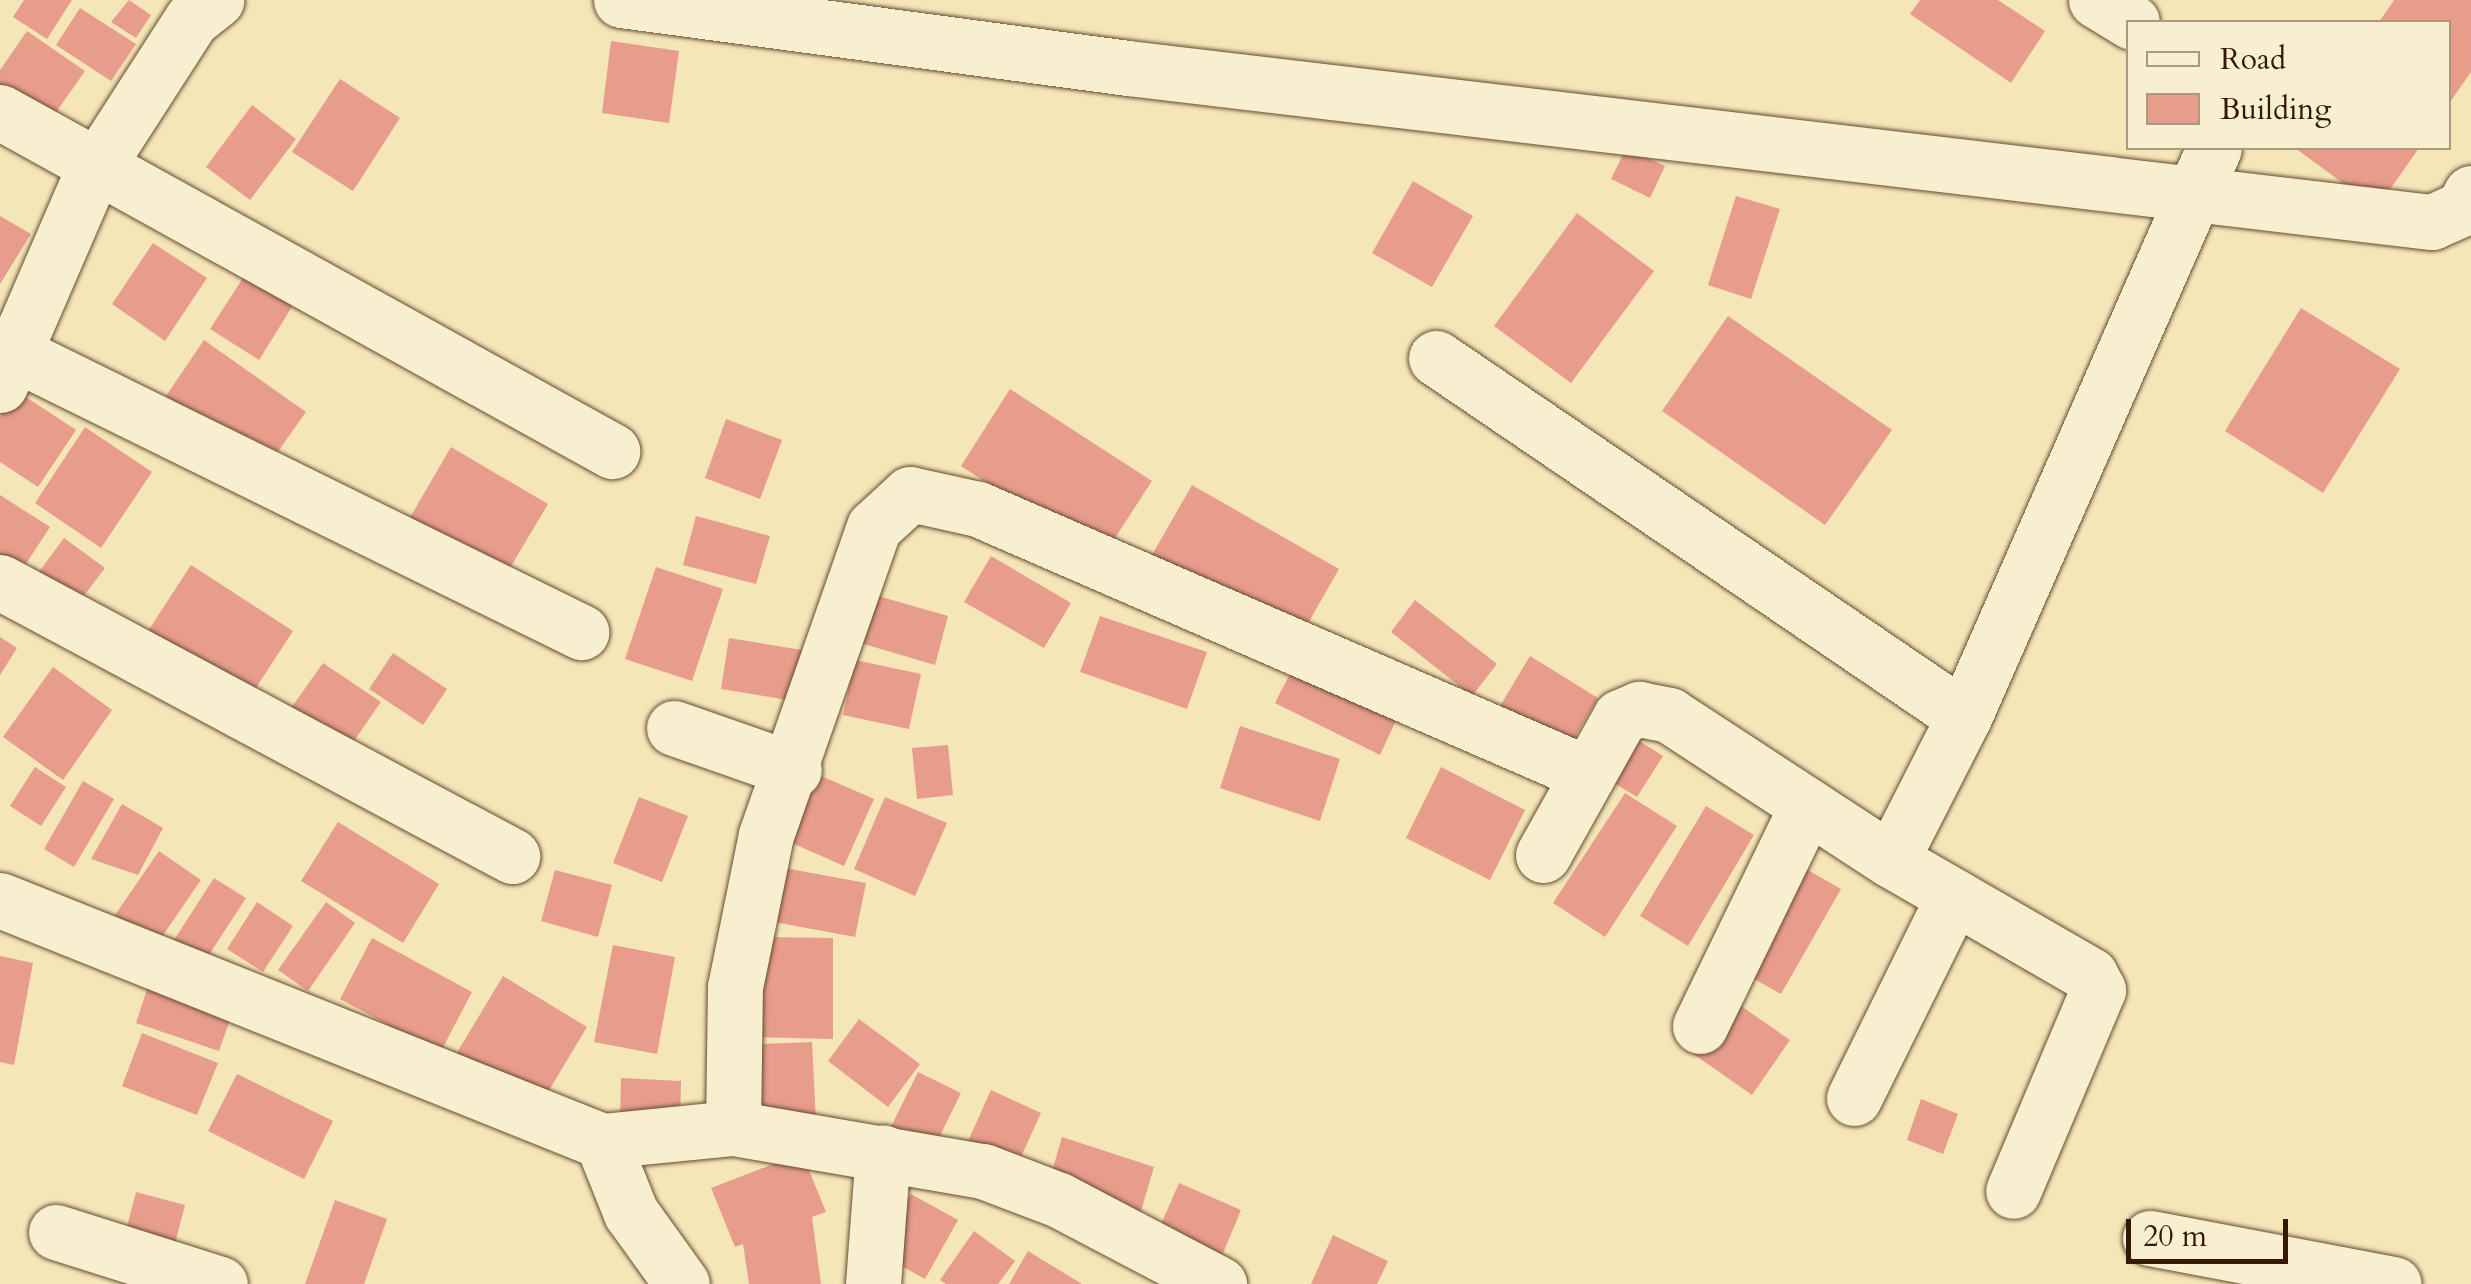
<!DOCTYPE html>
<html>
<head>
<meta charset="utf-8">
<style>
  body { margin:0 }
  #map { position:relative; width:2471px; height:1284px; overflow:hidden; background:#f5e6b7; font-family:Cardo,serif }
  div>[style] { position:absolute }
  [style*='--x'] { left:calc(var(--x)*1px); top:calc(var(--y)*1px); width:calc(var(--w)*1px); rotate:calc(var(--a)*1deg) }
  .building>* { inset:0; background:#e79c8c }
  .roads { filter:drop-shadow(0 0 2px #654b32) drop-shadow(0 0 2px #654b32) }
  .minor>* { height:55px; margin:-27.5px; padding:0 27.5px; transform-origin:27.5px; border-radius:27.5px; background:#f8efd0 }
  span { translate:-50% -50%; white-space:nowrap; text-align:center; line-height:1.15; -webkit-text-stroke:8px #f8efd0; paint-order:stroke }
  .legend { position:absolute; left:2126px; top:20px; width:325px; height:130px; box-sizing:border-box; background:#f8efd0; border:2px solid #aa997f; margin:0; padding:12px 18px; list-style:none; font-size:30px; color:#351706 }
  .legend li { display:flex; align-items:center; gap:20px; height:50px }
  .legend b { width:50px; border:2px solid #aa997f }
  .scale { position:absolute; left:2126px; top:1219px; width:162px; height:45px; box-sizing:border-box; border:5px solid #351706; border-top:0; padding-left:12px; font-size:30px; line-height:35px; white-space:nowrap; color:#351706; -webkit-text-stroke:8px #f8efd0; paint-order:stroke }
</style>
</head>
<body>
<div id="map">
  <div class="building">
    <i style="clip-path:polygon(24px 0,72px 0,47px 39px,13px 17px)"></i>
    <i style="clip-path:polygon(129px 0,151px 15px,136px 38px,111px 22px)"></i>
    <i style="clip-path:polygon(1920px 0,1998px 0,2045px 31px,2011px 83px,1910px 14px)"></i>
    <i style="clip-path:polygon(2394px 0,2471px 0,2471px 72px,2448px 105px,2448px 22px,2379px 22px)"></i>
    <i style="clip-path:polygon(80px 8px,136px 44px,111px 81px,56px 45px)"></i>
    <i style="clip-path:polygon(27px 31px,85px 71px,48px 124px,0 92px,0 70px)"></i>
    <i style="clip-path:polygon(611px 41px,679px 51px,669px 123px,602px 113px)"></i>
    <i style="clip-path:polygon(340px 79px,400px 118px,353px 191px,292px 152px)"></i>
    <i style="clip-path:polygon(252px 105px,296px 139px,250px 200px,206px 167px)"></i>
    <i style="clip-path:polygon(1626px 148px,1665px 166px,1650px 198px,1611px 179px)"></i>
    <i style="clip-path:polygon(2295px 148px,2419px 148px,2377px 208px)"></i>
    <i style="clip-path:polygon(1413px 181px,1473px 216px,1432px 287px,1372px 253px)"></i>
    <i style="clip-path:polygon(1736px 196px,1780px 209px,1751px 299px,1708px 285px)"></i>
    <i style="clip-path:polygon(1577px 213px,1654px 271px,1571px 383px,1494px 326px)"></i>
    <i style="clip-path:polygon(0 216px,31px 234px,0 284px)"></i>
    <i style="clip-path:polygon(153px 243px,207px 278px,165px 341px,112px 304px)"></i>
    <i style="clip-path:polygon(252px 264px,300px 294px,259px 360px,210px 329px)"></i>
    <i style="clip-path:polygon(2301px 308px,2400px 369px,2323px 493px,2225px 431px)"></i>
    <i style="clip-path:polygon(1728px 316px,1892px 430px,1825px 525px,1662px 411px)"></i>
    <i style="clip-path:polygon(204px 340px,306px 412px,267px 467px,166px 396px)"></i>
    <i style="clip-path:polygon(1010px 389px,1152px 481px,1102px 558px,961px 466px)"></i>
    <i style="clip-path:polygon(17px 391px,76px 430px,38px 487px,0 462px,0 417px)"></i>
    <i style="clip-path:polygon(726px 419px,782px 440px,760px 499px,705px 478px)"></i>
    <i style="clip-path:polygon(85px 427px,152px 472px,101px 548px,35px 503px)"></i>
    <i style="clip-path:polygon(451px 447px,548px 504px,504px 578px,408px 521px)"></i>
    <i style="clip-path:polygon(1192px 485px,1339px 569px,1299px 639px,1152px 555px)"></i>
    <i style="clip-path:polygon(0 495px,50px 527px,18px 576px,0 565px)"></i>
    <i style="clip-path:polygon(696px 516px,770px 536px,756px 584px,683px 565px)"></i>
    <i style="clip-path:polygon(64px 538px,105px 568px,67px 618px,27px 588px)"></i>
    <i style="clip-path:polygon(991px 556px,1071px 603px,1044px 648px,964px 602px)"></i>
    <i style="clip-path:polygon(191px 565px,293px 631px,250px 697px,148px 631px)"></i>
    <i style="clip-path:polygon(656px 567px,723px 589px,692px 681px,625px 659px)"></i>
    <i style="clip-path:polygon(864px 592px,948px 616px,935px 665px,850px 640px)"></i>
    <i style="clip-path:polygon(1415px 600px,1497px 664px,1472px 696px,1391px 632px)"></i>
    <i style="clip-path:polygon(1100px 616px,1207px 652px,1187px 709px,1080px 672px)"></i>
    <i style="clip-path:polygon(0 637px,17px 648px,0 675px)"></i>
    <i style="clip-path:polygon(729px 638px,808px 651px,800px 702px,721px 689px)"></i>
    <i style="clip-path:polygon(393px 653px,447px 689px,423px 725px,369px 689px)"></i>
    <i style="clip-path:polygon(1299px 656px,1402px 708px,1380px 755px,1275px 703px)"></i>
    <i style="clip-path:polygon(1530px 656px,1598px 698px,1566px 752px,1497px 711px)"></i>
    <i style="clip-path:polygon(855px 660px,921px 674px,909px 729px,843px 715px)"></i>
    <i style="clip-path:polygon(323px 663px,381px 702px,342px 758px,284px 718px)"></i>
    <i style="clip-path:polygon(53px 667px,112px 710px,63px 780px,3px 737px)"></i>
    <i style="clip-path:polygon(1240px 726px,1340px 759px,1320px 821px,1220px 788px)"></i>
    <i style="clip-path:polygon(1630px 735px,1663px 756px,1637px 797px,1604px 777px)"></i>
    <i style="clip-path:polygon(948px 745px,953px 795px,917px 799px,912px 748px)"></i>
    <i style="clip-path:polygon(35px 767px,66px 787px,41px 826px,10px 806px)"></i>
    <i style="clip-path:polygon(1441px 767px,1525px 810px,1490px 880px,1406px 838px)"></i>
    <i style="clip-path:polygon(803px 768px,874px 799px,844px 866px,774px 835px)"></i>
    <i style="clip-path:polygon(83px 781px,114px 799px,74px 867px,44px 849px)"></i>
    <i style="clip-path:polygon(1625px 793px,1677px 826px,1605px 937px,1553px 903px)"></i>
    <i style="clip-path:polygon(639px 797px,688px 816px,662px 882px,613px 863px)"></i>
    <i style="clip-path:polygon(885px 797px,947px 823px,915px 896px,854px 869px)"></i>
    <i style="clip-path:polygon(122px 804px,163px 828px,138px 875px,91px 859px)"></i>
    <i style="clip-path:polygon(1706px 806px,1754px 835px,1688px 946px,1640px 916px)"></i>
    <i style="clip-path:polygon(338px 822px,439px 884px,403px 943px,301px 881px)"></i>
    <i style="clip-path:polygon(159px 851px,201px 880px,157px 944px,115px 915px)"></i>
    <i style="clip-path:polygon(1792px 861px,1841px 889px,1781px 994px,1733px 967px)"></i>
    <i style="clip-path:polygon(779px 867px,866px 883px,855px 937px,769px 921px)"></i>
    <i style="clip-path:polygon(555px 870px,612px 885px,598px 937px,541px 921px)"></i>
    <i style="clip-path:polygon(214px 878px,246px 898px,205px 961px,174px 940px)"></i>
    <i style="clip-path:polygon(257px 902px,293px 926px,263px 972px,227px 949px)"></i>
    <i style="clip-path:polygon(326px 902px,355px 923px,308px 991px,278px 970px)"></i>
    <i style="clip-path:polygon(758px 937px,833px 938px,833px 1039px,757px 1037px)"></i>
    <i style="clip-path:polygon(372px 938px,472px 992px,440px 1053px,340px 999px)"></i>
    <i style="clip-path:polygon(613px 945px,675px 957px,657px 1054px,594px 1042px)"></i>
    <i style="clip-path:polygon(0 956px,33px 963px,14px 1065px,0 1062px)"></i>
    <i style="clip-path:polygon(503px 976px,587px 1027px,539px 1107px,455px 1056px)"></i>
    <i style="clip-path:polygon(151px 977px,235px 1005px,219px 1051px,136px 1023px)"></i>
    <i style="clip-path:polygon(1728px 997px,1790px 1040px,1752px 1095px,1689px 1051px)"></i>
    <i style="clip-path:polygon(859px 1019px,920px 1064px,888px 1107px,828px 1061px)"></i>
    <i style="clip-path:polygon(142px 1033px,218px 1063px,197px 1115px,122px 1086px)"></i>
    <i style="clip-path:polygon(812px 1042px,816px 1122px,743px 1125px,739px 1045px)"></i>
    <i style="clip-path:polygon(918px 1072px,961px 1093px,929px 1158px,886px 1137px)"></i>
    <i style="clip-path:polygon(237px 1074px,333px 1121px,304px 1179px,208px 1131px)"></i>
    <i style="clip-path:polygon(621px 1078px,681px 1081px,680px 1123px,620px 1121px)"></i>
    <i style="clip-path:polygon(991px 1090px,1041px 1113px,1014px 1172px,964px 1150px)"></i>
    <i style="clip-path:polygon(1921px 1099px,1958px 1114px,1943px 1154px,1907px 1140px)"></i>
    <i style="clip-path:polygon(1062px 1137px,1154px 1167px,1140px 1214px,1048px 1185px)"></i>
    <i style="clip-path:polygon(802px 1153px,826px 1212px,812px 1217px,821px 1284px,749px 1284px,743px 1244px,735px 1247px,711px 1188px)"></i>
    <i style="clip-path:polygon(1179px 1183px,1241px 1210px,1219px 1263px,1156px 1236px)"></i>
    <i style="clip-path:polygon(136px 1192px,185px 1205px,171px 1259px,122px 1246px)"></i>
    <i style="clip-path:polygon(911px 1194px,958px 1220px,925px 1279px,878px 1253px)"></i>
    <i style="clip-path:polygon(335px 1200px,387px 1219px,364px 1284px,305px 1284px)"></i>
    <i style="clip-path:polygon(974px 1231px,1015px 1261px,998px 1284px,946px 1284px,940px 1280px)"></i>
    <i style="clip-path:polygon(1333px 1235px,1388px 1261px,1377px 1284px,1311px 1284px)"></i>
    <i style="clip-path:polygon(1028px 1251px,1082px 1284px,1009px 1284px)"></i>
  </div>
  <div class="roads">
    <div class="minor">
      <i style="--x:621;--y:0;--w:512;--a:7.64"></i>
      <i style="--x:1128;--y:68;--w:1313;--a:6.74"></i>
      <i style="--x:2432;--y:222;--w:34;--a:-24"></i>
      <i style="--x:2463;--y:208;--w:17;--a:-62"></i>
      <i style="--x:2096;--y:0;--w:42;--a:31.4"></i>
      <i style="--x:0;--y:112;--w:700;--a:28.98"></i>
      <i style="--x:0;--y:346;--w:648;--a:26.21"></i>
      <i style="--x:1436;--y:358;--w:638;--a:34.21"></i>
      <i style="--x:0;--y:385;--w:227;--a:-66.6"></i>
      <i style="--x:90;--y:177;--w:188;--a:-57.2"></i>
      <i style="--x:192;--y:19;--w:31;--a:-38"></i>
      <i style="--x:0;--y:582;--w:581;--a:28.15"></i>
      <i style="--x:674;--y:728;--w:127;--a:19.3"></i>
      <i style="--x:1543;--y:855;--w:158;--a:-60.8"></i>
      <i style="--x:1620;--y:717;--w:21;--a:-23"></i>
      <i style="--x:1639;--y:709;--w:31;--a:11"></i>
      <i style="--x:1669;--y:715;--w:265;--a:33.2"></i>
      <i style="--x:1891;--y:860;--w:161;--a:-63"></i>
      <i style="--x:1964;--y:717;--w:621;--a:-66.28"></i>
      <i style="--x:1891;--y:860;--w:230;--a:30"></i>
      <i style="--x:2090;--y:975;--w:17;--a:62"></i>
      <i style="--x:2098;--y:990;--w:218;--a:112.9"></i>
      <i style="--x:0;--y:900;--w:648;--a:21.82"></i>
      <i style="--x:602;--y:1141;--w:132;--a:-5.7"></i>
      <i style="--x:733;--y:1128;--w:254;--a:9.8"></i>
      <i style="--x:983;--y:1171;--w:81;--a:20.9"></i>
      <i style="--x:1059;--y:1200;--w:181;--a:27.7"></i>
      <i style="--x:1700;--y:1026;--w:245;--a:-64.1"></i>
      <i style="--x:1854;--y:1098;--w:225;--a:-63.7"></i>
      <i style="--x:733;--y:1128;--w:141;--a:-89.2"></i>
      <i style="--x:735;--y:987;--w:155;--a:-78.5"></i>
      <i style="--x:766;--y:835;--w:326;--a:-70.7"></i>
      <i style="--x:874;--y:527;--w:49;--a:-42.5"></i>
      <i style="--x:910;--y:494;--w:70;--a:12.4"></i>
      <i style="--x:978;--y:509;--w:665;--a:23.48"></i>
      <i style="--x:602;--y:1141;--w:78;--a:68.1"></i>
      <i style="--x:631;--y:1213;--w:87;--a:54.3"></i>
      <i style="--x:56;--y:1232;--w:172;--a:17.6"></i>
      <i style="--x:2150;--y:1238;--w:248;--a:10.7"></i>
      <i style="--x:873;--y:1284;--w:132;--a:-85.7"></i>
    </div>
  </div>
  <ul class="legend">
  <li><b style="height:12px;background:#f8efd0"></b>Road</li>
  <li><b style="height:28px;background:#e79c8c"></b>Building</li>
  </ul>
  <div class="scale">20 m</div>
</div>
</body>
</html>
